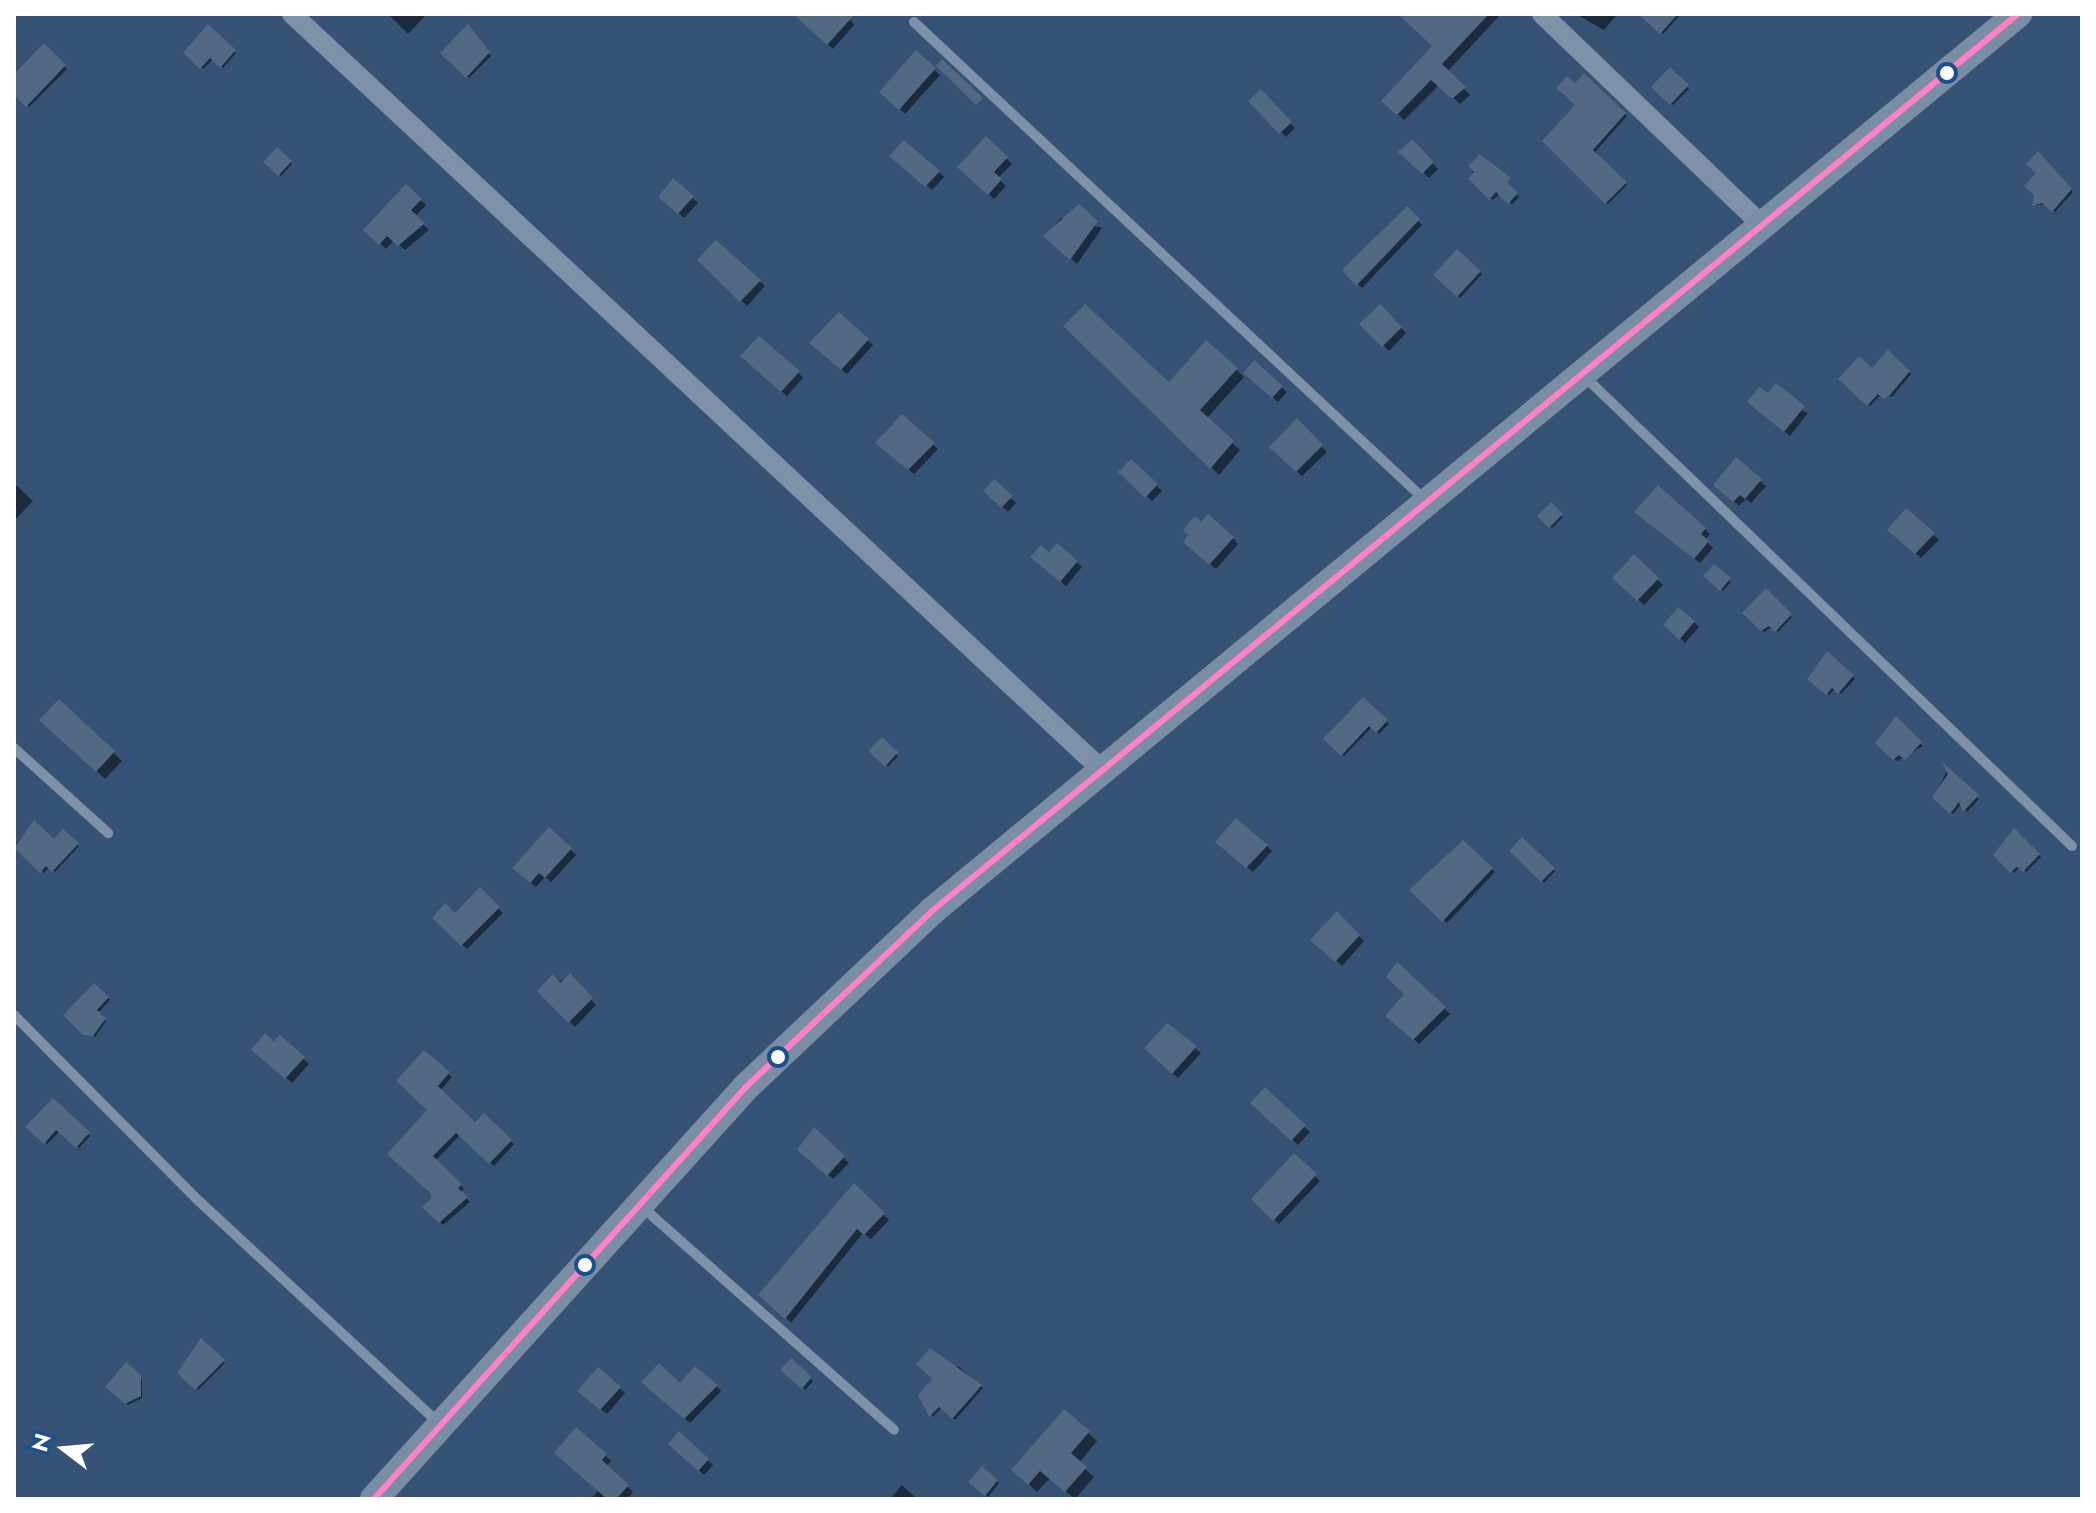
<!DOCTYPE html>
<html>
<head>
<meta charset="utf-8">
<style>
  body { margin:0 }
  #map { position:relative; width:2096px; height:1513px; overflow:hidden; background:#365274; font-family:Jost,sans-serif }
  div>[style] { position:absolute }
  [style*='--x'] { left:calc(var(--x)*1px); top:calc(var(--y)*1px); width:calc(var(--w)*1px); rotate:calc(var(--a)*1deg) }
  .shadow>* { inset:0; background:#0007 }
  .building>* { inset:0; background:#526984 }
  .lane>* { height:10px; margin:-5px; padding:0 5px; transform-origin:5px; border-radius:5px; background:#7d92a8 }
  .street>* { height:20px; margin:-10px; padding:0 10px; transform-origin:10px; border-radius:10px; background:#7d92a8 }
  .secondary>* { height:28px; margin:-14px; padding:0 14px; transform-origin:14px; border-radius:14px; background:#798da4 }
  .bus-1>* { height:6px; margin:-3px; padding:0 3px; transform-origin:3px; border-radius:3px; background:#ff80c5 }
  .dots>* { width:22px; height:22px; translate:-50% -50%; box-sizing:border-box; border:4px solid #1b4f8f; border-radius:50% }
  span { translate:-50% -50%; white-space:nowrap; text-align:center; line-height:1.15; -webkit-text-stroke:7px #1b4f8f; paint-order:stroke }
  .frame { position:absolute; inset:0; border:16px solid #fff; pointer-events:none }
  .north { position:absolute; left:24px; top:1409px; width:80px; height:80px; -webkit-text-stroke:6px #1b4f8f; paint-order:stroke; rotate:286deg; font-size:22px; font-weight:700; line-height:32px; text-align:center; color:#fff }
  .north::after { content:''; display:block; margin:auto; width:28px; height:36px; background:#fff; clip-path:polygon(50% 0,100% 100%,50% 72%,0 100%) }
</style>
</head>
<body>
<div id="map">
  <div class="shadow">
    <i style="clip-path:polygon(388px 14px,427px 14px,408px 34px)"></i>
    <i style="clip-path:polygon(795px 14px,847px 14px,854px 25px,833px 49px)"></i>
    <i style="clip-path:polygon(1402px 14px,1501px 14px,1447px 72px,1470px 95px,1460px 104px,1439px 85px,1404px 120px,1384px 101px,1435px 46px)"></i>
    <i style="clip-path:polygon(1576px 14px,1614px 14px,1616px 16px,1604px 30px)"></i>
    <i style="clip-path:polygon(1640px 14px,1681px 14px,1663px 34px)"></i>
    <i style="clip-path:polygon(208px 27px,236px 53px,223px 68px,213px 59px,203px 69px,186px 53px)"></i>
    <i style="clip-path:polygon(468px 27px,491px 56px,469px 78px,443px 53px)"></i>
    <i style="clip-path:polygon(44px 46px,67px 69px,29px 107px,14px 92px,14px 77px)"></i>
    <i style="clip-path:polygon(916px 53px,940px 75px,905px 114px,882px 92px)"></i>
    <i style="clip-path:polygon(1670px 70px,1689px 89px,1673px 105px,1654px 87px)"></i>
    <i style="clip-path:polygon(1585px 76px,1627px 116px,1594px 153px,1627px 185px,1608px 204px,1544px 141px,1578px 105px,1575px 86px)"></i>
    <i style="clip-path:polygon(1261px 92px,1295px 128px,1286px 137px,1251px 101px)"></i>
    <i style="clip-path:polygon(986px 139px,1012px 164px,998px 178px,1006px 186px,994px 199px,960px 167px)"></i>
    <i style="clip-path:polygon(1412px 142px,1438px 169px,1429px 178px,1401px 152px)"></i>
    <i style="clip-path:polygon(277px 150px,292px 164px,281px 176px,266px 162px)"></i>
    <i style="clip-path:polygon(2039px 153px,2073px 192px,2055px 212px,2046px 204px,2035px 205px)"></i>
    <i style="clip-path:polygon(1480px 156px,1519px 197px,1512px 204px,1500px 193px,1493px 200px,1470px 178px)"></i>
    <i style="clip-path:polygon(897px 161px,939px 172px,944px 177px,932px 190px)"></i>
    <i style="clip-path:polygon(673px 181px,698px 203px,684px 218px,660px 196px)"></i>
    <i style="clip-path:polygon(406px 187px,426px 205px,415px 217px,429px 230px,405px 250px,394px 240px,386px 249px,366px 230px)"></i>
    <i style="clip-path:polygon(1407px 209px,1422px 225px,1362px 288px,1344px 270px)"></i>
    <i style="clip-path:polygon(1061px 218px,1102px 228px,1077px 264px,1046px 236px)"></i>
    <i style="clip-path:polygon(716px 243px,765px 286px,747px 306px,700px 260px)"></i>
    <i style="clip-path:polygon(1457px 252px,1482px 274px,1460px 298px,1436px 275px)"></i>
    <i style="clip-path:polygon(1380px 307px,1406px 333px,1389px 351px,1362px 324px)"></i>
    <i style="clip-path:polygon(839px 315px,873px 345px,847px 374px,817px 348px)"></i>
    <i style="clip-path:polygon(1066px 326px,1170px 385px,1236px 369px,1244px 377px,1206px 419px,1240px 450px,1219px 475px)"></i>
    <i style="clip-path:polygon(1889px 353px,1911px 374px,1892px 397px,1881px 394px,1870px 406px,1840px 379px,1872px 371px)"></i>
    <i style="clip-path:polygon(748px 361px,798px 372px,803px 378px,787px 396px)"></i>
    <i style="clip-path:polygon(1254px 363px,1287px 392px,1278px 402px,1246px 373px)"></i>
    <i style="clip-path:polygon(1768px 396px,1808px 413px,1790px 436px,1754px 407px)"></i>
    <i style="clip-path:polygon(902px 417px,938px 449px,914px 474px,883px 448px)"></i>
    <i style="clip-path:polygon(1297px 421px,1327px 452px,1302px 476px,1271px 447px)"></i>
    <i style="clip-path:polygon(1736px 460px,1766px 486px,1751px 503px,1746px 499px,1739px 506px,1721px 490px)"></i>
    <i style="clip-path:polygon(1131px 462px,1162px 491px,1152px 501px,1121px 472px)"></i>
    <i style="clip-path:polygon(994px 482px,1016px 503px,1008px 512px,986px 491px)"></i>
    <i style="clip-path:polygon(14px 483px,33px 501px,14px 521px)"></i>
    <i style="clip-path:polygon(1551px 505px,1563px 517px,1552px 528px,1540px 516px)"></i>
    <i style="clip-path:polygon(1906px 511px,1939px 540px,1921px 558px,1895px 535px)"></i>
    <i style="clip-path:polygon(1642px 517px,1705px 529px,1710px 534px,1705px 540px,1713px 548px,1700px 563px)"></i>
    <i style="clip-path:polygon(1233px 538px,1238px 544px,1216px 569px,1190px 547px)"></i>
    <i style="clip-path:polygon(1058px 545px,1082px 567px,1066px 586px,1038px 562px)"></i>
    <i style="clip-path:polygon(1634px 557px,1663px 585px,1644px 605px,1615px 578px)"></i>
    <i style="clip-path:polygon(1714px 567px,1731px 582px,1723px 591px,1706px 576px)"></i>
    <i style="clip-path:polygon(1766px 591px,1792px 617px,1778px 632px,1772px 627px,1764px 632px,1744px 613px)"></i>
    <i style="clip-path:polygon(1694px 622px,1699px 627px,1685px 643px,1666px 625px)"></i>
    <i style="clip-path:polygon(1827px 654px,1855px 679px,1841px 694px,1835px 689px,1829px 695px,1810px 679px)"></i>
    <i style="clip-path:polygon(1363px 700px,1389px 724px,1379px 734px,1372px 727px,1344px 756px,1326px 739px)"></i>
    <i style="clip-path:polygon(59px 702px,122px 761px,105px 779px,50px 729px)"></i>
    <i style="clip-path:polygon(1896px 719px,1923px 746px,1897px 761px,1878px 743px)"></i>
    <i style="clip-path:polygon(882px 740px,898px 756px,888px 767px,871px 751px)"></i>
    <i style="clip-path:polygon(1948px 769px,1979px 799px,1967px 812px,1962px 803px,1953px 814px,1934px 797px)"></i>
    <i style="clip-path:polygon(34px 823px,54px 842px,63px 832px,79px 846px,55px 872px,49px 867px,44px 873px,14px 846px)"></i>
    <i style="clip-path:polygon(549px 830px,576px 855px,551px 882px,545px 877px,536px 887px,515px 868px)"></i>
    <i style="clip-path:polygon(2014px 831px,2041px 857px,2026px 872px,2020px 867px,2014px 873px,1995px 855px)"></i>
    <i style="clip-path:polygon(1522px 840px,1555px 871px,1544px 883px,1511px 851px)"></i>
    <i style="clip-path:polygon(1463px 842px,1495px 872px,1447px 923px,1412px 890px)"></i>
    <i style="clip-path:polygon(1267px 846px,1272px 851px,1253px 872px,1223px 847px)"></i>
    <i style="clip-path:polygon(480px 890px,503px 913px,467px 949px,434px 918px,455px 916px)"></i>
    <i style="clip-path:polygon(1337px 914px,1364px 941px,1342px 966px,1313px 939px)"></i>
    <i style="clip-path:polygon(1397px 965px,1450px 1014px,1419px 1044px,1388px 1015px,1407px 994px)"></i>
    <i style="clip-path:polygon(570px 976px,596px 1005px,575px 1027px,540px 991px)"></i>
    <i style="clip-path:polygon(94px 985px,110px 1000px,98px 1013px,106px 1021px,95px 1037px,65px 1015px)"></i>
    <i style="clip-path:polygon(1167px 1026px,1201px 1053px,1178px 1078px,1146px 1048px)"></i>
    <i style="clip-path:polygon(280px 1038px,309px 1064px,292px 1083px,254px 1049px)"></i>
    <i style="clip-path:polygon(425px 1053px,452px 1077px,440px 1091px,475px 1125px,484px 1116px,514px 1144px,494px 1166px,461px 1134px,435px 1161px,464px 1189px,460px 1193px,470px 1202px,443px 1225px,425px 1207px,435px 1197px)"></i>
    <i style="clip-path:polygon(1265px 1090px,1310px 1132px,1298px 1145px,1253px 1103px)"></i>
    <i style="clip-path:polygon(53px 1100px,90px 1136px,79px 1148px,60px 1131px,47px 1144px,28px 1127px)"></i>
    <i style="clip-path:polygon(814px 1130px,849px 1163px,833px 1179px,805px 1155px)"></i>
    <i style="clip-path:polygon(1294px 1156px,1320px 1181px,1279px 1224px,1253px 1199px)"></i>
    <i style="clip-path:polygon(854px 1186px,889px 1220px,871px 1239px,863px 1233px,791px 1323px,761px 1295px)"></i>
    <i style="clip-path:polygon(202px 1341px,225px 1363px,198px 1390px,179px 1372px)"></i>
    <i style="clip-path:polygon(791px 1361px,813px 1381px,805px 1390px,783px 1370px)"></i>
    <i style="clip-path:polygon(126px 1365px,142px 1379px,142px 1398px,128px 1405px,107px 1387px)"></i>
    <i style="clip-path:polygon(958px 1366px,983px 1388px,955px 1420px,942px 1407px,933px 1417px,921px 1396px,935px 1379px)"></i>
    <i style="clip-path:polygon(599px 1370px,625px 1393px,607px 1414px,585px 1396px)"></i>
    <i style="clip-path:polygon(716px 1386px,721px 1391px,690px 1423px,649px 1387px)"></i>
    <i style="clip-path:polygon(1064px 1412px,1097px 1441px,1079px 1463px,1094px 1477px,1075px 1499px,1050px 1478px,1037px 1492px,1022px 1478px)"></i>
    <i style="clip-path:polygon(577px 1430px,611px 1461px,606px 1466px,633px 1492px,627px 1499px,591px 1499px,598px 1491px)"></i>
    <i style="clip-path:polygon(679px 1434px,713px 1465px,704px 1475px,671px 1443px)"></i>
    <i style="clip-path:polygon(982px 1469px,999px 1483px,988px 1497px,971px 1482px)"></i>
    <i style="clip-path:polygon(902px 1485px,917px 1499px,890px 1499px)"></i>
  </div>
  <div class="building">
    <i style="clip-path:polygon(793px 14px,855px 14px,827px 45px)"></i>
    <i style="clip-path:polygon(1398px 14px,1489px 14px,1442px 64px,1466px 87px,1452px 99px,1431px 80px,1397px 115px,1381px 101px,1432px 46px)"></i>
    <i style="clip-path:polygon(1638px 14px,1678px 14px,1660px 34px)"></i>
    <i style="clip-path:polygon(208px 24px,236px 50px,220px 68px,210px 58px,200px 69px,183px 53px)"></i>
    <i style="clip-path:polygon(468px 24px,490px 52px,466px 78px,440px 53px)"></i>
    <i style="clip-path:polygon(44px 43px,66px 65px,26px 107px,14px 95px,14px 74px)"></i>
    <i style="clip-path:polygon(916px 50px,936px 68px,899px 110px,879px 92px)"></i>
    <i style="clip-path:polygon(942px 59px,983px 98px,976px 105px,936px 66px)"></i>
    <i style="clip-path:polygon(1670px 67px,1689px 85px,1670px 105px,1651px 87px)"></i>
    <i style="clip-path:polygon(1584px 73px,1626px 113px,1593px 150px,1627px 182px,1605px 204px,1542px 141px,1575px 105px,1556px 88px,1567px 76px,1575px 83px)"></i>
    <i style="clip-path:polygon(1261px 89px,1292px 122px,1279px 134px,1248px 101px)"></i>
    <i style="clip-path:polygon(986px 136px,1008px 157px,994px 172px,1002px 179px,988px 195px,957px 167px)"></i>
    <i style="clip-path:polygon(1412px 139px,1434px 162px,1422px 174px,1398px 152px)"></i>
    <i style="clip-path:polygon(904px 140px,940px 171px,925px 187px,889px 156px)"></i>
    <i style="clip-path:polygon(277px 147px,292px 161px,278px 176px,263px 162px)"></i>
    <i style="clip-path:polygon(2038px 151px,2072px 189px,2052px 212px,2042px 203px,2032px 206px,2034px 195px,2024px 186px,2036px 173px,2026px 164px)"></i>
    <i style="clip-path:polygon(1480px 154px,1511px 178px,1507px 182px,1518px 193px,1508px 204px,1496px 192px,1489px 200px,1468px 178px,1474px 172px,1468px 166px)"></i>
    <i style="clip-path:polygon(673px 178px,694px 196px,678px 214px,658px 197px)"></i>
    <i style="clip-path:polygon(406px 184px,422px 199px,411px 210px,425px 223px,398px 246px,387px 236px,379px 245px,363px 230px)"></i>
    <i style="clip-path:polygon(1079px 204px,1098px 221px,1070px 260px,1043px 236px)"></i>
    <i style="clip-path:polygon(1407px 206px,1420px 219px,1356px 286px,1342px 270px)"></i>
    <i style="clip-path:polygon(716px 240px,761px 280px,740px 302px,697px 260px)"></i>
    <i style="clip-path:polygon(1457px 249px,1481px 271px,1457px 297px,1433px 275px)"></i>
    <i style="clip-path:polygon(1085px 304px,1169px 382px,1206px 340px,1238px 368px,1200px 410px,1234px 441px,1210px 469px,1063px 326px)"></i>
    <i style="clip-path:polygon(1380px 304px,1402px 327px,1382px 347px,1359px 324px)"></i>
    <i style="clip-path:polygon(839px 312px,869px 339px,841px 370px,809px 343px)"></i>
    <i style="clip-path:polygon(759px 336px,800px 371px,781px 392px,740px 356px)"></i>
    <i style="clip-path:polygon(1888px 350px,1910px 371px,1890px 395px,1884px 399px,1878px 394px,1867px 406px,1838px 379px,1859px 356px,1872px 368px)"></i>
    <i style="clip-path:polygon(1254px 360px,1283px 386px,1272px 398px,1243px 373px)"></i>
    <i style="clip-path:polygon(1776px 383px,1805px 406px,1784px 432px,1747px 402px,1759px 387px,1768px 393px)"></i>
    <i style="clip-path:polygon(902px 414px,935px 443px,908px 470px,875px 443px)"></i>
    <i style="clip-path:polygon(1297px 418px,1323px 445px,1296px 472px,1269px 447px)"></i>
    <i style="clip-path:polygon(1736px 457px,1762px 479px,1745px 499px,1740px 495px,1733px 502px,1713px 485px)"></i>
    <i style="clip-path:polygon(1131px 459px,1158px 484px,1145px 498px,1118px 472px)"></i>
    <i style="clip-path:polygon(994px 479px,1013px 496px,1001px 508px,983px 491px)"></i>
    <i style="clip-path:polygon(1658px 485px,1706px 528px,1701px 534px,1709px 541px,1694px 559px,1634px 512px)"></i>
    <i style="clip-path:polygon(1551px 502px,1563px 514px,1549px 528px,1537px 516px)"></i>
    <i style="clip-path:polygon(1906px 508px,1935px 533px,1915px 554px,1887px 530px)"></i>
    <i style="clip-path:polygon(1208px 514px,1234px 537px,1209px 565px,1183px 542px,1188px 535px,1183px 530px,1195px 516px,1201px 522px)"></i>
    <i style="clip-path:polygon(1057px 543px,1078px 561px,1060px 582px,1030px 557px,1041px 545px,1049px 552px)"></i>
    <i style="clip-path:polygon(1634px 554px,1659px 578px,1637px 601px,1612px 578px)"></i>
    <i style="clip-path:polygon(1714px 564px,1731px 578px,1720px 591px,1703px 576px)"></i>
    <i style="clip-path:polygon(1766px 588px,1792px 614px,1775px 632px,1769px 626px,1761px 631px,1742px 613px)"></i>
    <i style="clip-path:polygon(1678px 607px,1695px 621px,1679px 640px,1663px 625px)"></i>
    <i style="clip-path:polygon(1827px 651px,1854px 675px,1838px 694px,1832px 688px,1826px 695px,1807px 679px)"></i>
    <i style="clip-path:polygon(1363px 697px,1388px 720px,1376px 733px,1369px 726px,1341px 756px,1323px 739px)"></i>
    <i style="clip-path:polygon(59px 699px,115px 751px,96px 772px,39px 720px)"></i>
    <i style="clip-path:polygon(1896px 716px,1922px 742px,1905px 760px,1899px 755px,1893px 760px,1875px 743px)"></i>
    <i style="clip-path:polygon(882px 737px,898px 752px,885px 767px,868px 751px)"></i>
    <i style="clip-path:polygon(1942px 762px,1979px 795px,1963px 812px,1959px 802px,1950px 814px,1932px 797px,1948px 774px)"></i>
    <i style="clip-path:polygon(1236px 818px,1268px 845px,1246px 868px,1215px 842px)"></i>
    <i style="clip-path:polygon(34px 820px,54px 839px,63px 829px,79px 843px,52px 872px,46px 866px,40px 873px,14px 848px)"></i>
    <i style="clip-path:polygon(549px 827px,572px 848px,545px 878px,539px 873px,530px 883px,512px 868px)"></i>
    <i style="clip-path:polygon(2014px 828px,2040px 854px,2023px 872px,2017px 867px,2010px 873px,1993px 855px)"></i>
    <i style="clip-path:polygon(1522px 837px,1555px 868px,1541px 882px,1509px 851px)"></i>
    <i style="clip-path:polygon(1463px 840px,1493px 868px,1442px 922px,1409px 890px)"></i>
    <i style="clip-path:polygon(480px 887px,500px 907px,461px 946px,432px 918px,445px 903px,455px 913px)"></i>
    <i style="clip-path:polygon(1337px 911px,1360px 935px,1335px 962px,1310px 940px)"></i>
    <i style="clip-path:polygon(1397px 962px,1446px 1007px,1413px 1040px,1385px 1016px,1404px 994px,1386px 977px)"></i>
    <i style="clip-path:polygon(570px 973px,593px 998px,568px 1023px,537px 991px,553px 974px,560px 983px)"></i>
    <i style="clip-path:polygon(94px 983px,109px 997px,97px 1010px,106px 1018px,93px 1036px,83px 1035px,63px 1015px)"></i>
    <i style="clip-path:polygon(1167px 1023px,1197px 1046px,1172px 1074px,1144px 1048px)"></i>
    <i style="clip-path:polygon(265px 1033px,274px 1041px,280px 1035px,305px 1057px,285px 1079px,251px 1050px)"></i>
    <i style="clip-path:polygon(424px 1050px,450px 1072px,438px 1086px,475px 1122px,484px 1113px,512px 1140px,489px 1164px,456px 1133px,433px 1156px,462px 1184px,458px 1188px,468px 1197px,439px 1223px,422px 1207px,432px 1197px,429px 1192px,387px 1154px,427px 1110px,396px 1081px)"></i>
    <i style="clip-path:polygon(1265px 1087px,1306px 1125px,1291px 1141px,1250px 1103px)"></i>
    <i style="clip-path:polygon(53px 1098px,90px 1132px,76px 1148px,56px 1130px,44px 1144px,25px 1127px)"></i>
    <i style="clip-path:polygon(814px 1127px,845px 1156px,827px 1176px,797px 1150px)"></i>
    <i style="clip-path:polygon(1294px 1153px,1317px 1174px,1273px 1221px,1251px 1199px)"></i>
    <i style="clip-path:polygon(854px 1183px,885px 1213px,864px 1235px,857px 1229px,785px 1319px,758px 1295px)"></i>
    <i style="clip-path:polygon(201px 1338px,225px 1360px,195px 1390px,177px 1373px)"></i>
    <i style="clip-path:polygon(930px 1348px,982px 1385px,952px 1419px,939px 1407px,929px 1417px,918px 1395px,932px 1379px,916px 1364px)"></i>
    <i style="clip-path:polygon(791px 1358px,812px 1377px,802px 1389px,780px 1370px)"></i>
    <i style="clip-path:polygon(126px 1362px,141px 1375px,141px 1396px,125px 1404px,105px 1387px)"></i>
    <i style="clip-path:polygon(659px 1363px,680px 1383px,695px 1366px,718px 1385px,684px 1419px,641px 1382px)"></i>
    <i style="clip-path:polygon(598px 1367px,621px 1387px,600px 1410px,577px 1391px)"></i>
    <i style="clip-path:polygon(1064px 1409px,1090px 1431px,1071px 1453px,1087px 1467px,1065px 1492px,1040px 1471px,1028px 1485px,1011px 1470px)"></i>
    <i style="clip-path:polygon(576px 1427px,607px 1454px,602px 1460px,629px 1485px,616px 1499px,607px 1499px,554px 1453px)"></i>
    <i style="clip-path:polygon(679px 1431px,709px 1459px,698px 1471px,668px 1444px)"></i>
    <i style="clip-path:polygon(982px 1466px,998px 1480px,985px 1496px,968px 1482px)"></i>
  </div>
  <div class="lane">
    <i style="--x:914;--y:22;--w:700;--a:43.09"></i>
    <i style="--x:1583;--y:375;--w:679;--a:43.93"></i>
    <i style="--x:14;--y:748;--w:127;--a:42.1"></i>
    <i style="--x:14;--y:1015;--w:264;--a:45.2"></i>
    <i style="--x:200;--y:1202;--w:326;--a:42.8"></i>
    <i style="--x:640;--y:1205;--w:339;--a:41.5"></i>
  </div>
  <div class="street">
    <i style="--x:292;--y:14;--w:1107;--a:43.02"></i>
    <i style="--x:1542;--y:14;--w:305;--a:43.8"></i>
  </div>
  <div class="secondary">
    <i style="--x:374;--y:1499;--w:555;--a:-47.92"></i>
    <i style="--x:746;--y:1087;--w:256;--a:-43.4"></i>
    <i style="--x:932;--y:911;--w:1409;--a:-39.56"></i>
  </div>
  <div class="bus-1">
    <i style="--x:374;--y:1499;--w:555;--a:-47.92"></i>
    <i style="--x:746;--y:1087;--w:256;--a:-43.4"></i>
    <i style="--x:932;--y:911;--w:1409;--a:-39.56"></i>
  </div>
  <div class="dots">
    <i style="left:1947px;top:73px;background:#fff"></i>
    <i style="left:778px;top:1057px;background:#fff"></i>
    <i style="left:585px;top:1265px;background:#fff"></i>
  </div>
  <div class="frame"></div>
  <div class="north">N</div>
</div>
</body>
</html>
